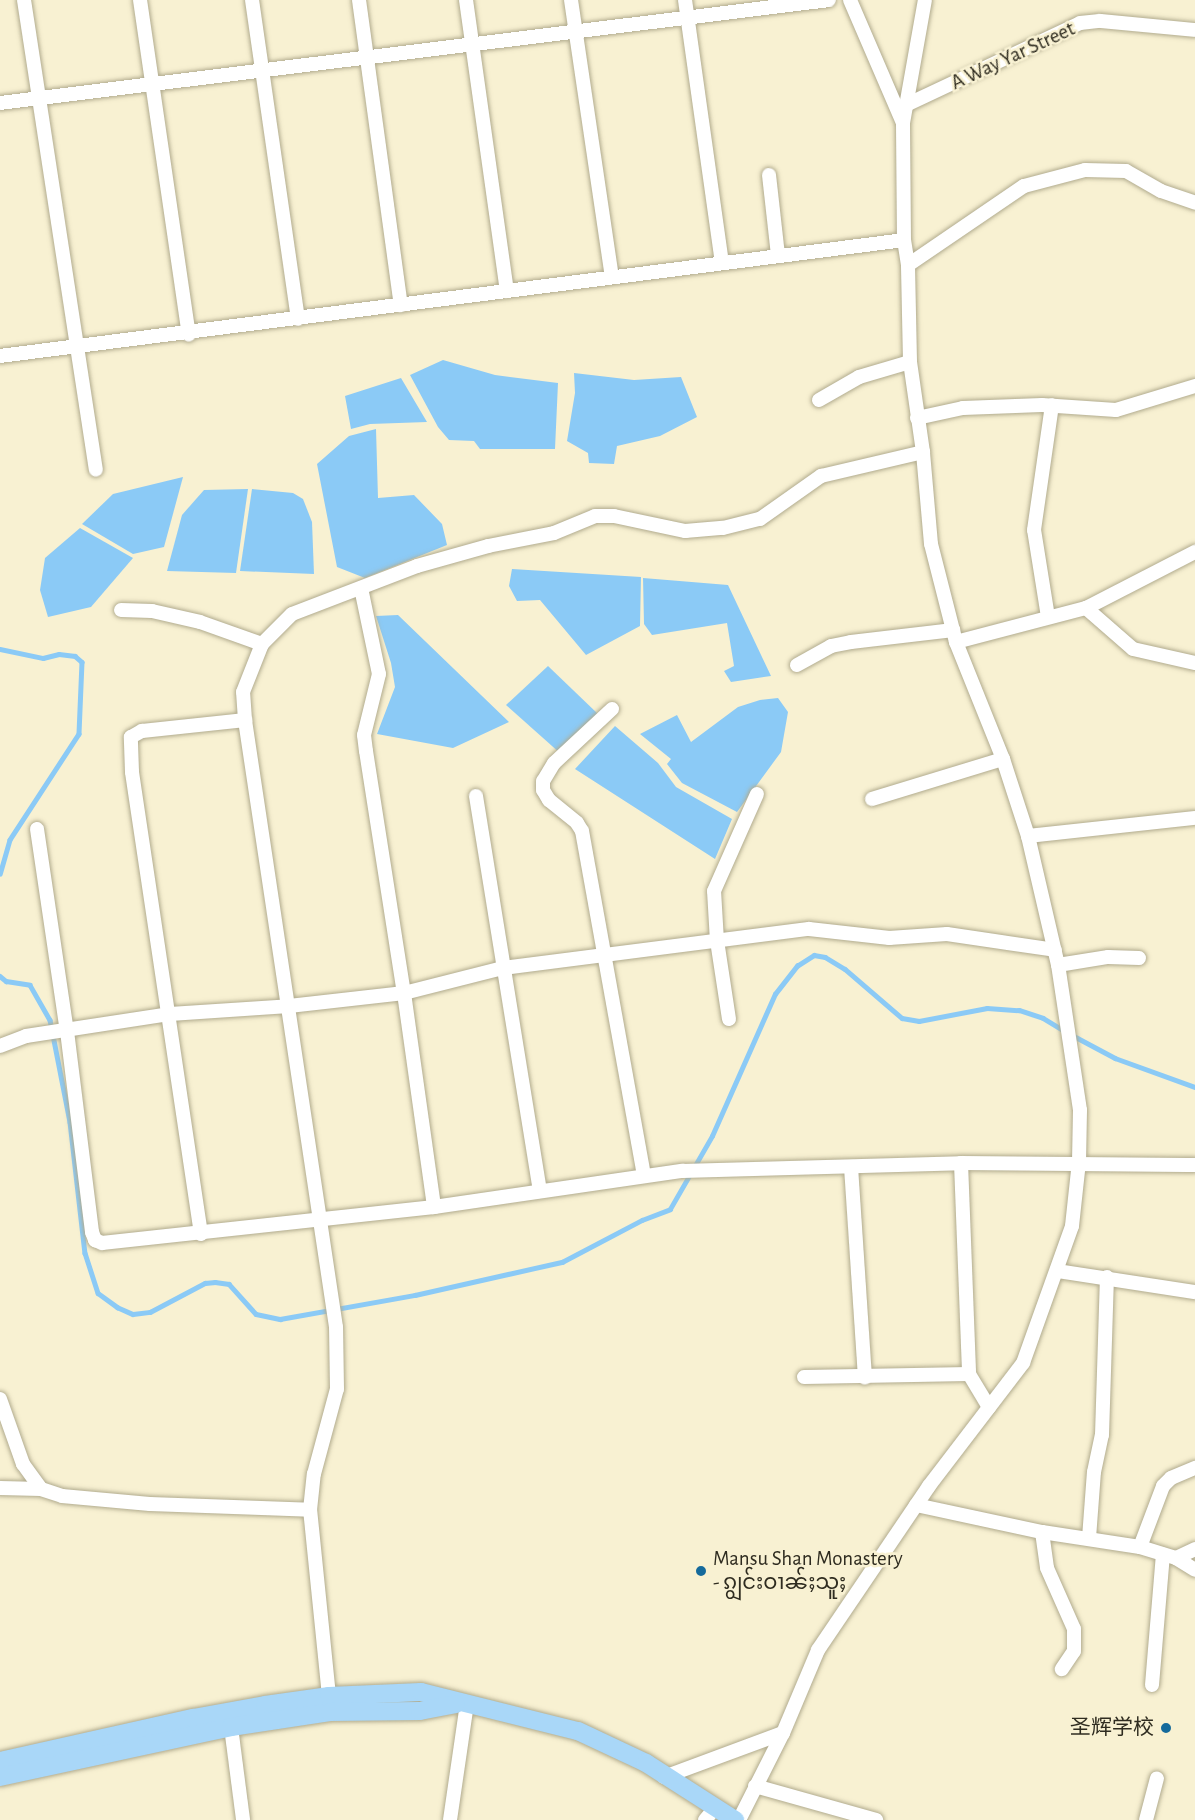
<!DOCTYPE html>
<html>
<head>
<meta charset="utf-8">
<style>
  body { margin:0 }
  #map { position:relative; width:1195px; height:1820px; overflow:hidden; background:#f8f1d2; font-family:"Alegreya Sans","Noto Sans SC","Noto Sans Myanmar",sans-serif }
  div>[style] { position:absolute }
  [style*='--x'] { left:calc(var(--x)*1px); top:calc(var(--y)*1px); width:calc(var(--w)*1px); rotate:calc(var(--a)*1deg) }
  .water>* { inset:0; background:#8bcaf6 }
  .stream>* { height:4.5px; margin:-2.25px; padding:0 2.25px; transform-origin:2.25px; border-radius:2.25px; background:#8bcaf6 }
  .roads { filter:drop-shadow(0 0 2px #b1ab8e) drop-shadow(0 0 2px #b1ab8e) }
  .minor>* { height:14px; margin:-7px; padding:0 7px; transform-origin:7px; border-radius:7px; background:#fff }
  .major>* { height:18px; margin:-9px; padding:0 9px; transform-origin:9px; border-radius:9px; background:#a9d7f8 }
  .dots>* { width:16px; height:16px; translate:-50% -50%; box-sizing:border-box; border:3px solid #f8f1d2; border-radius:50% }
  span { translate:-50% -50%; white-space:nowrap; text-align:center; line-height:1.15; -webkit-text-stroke:5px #f8f1d2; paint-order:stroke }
  .street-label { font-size:21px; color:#2f2c20 }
  .poi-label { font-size:21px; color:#2f2c20 }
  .left { translate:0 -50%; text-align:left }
  .right { translate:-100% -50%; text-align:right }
</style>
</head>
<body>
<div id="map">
  <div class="water">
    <i style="clip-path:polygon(443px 360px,495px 375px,558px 383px,555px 449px,480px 449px,474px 441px,449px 440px,438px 427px,410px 375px)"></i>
    <i style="clip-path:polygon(574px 373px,634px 380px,681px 377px,697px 417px,660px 436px,617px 446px,614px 464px,589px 463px,588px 453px,567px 441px,575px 393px)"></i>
    <i style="clip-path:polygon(401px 378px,427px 422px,370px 424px,351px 429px,345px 396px)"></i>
    <i style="clip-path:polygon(376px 429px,378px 498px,414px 495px,442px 524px,447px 545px,365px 578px,337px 567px,317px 464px,349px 436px)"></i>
    <i style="clip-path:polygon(183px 477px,164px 547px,133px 554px,82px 524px,113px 494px)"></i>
    <i style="clip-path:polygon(248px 489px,236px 573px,167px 571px,182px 515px,204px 490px)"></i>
    <i style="clip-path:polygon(252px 489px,293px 493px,303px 499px,312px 522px,314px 574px,240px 571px)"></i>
    <i style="clip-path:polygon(80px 528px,133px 558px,91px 607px,48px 617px,40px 590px,45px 558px)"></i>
    <i style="clip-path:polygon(512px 569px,641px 577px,640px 626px,586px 655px,540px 600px,517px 601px,509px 586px)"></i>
    <i style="clip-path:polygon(643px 578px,728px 585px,771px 676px,731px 682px,724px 671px,734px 666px,727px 623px,652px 635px,644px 624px)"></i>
    <i style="clip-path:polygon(398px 615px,509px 722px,453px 748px,377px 734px,395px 687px,391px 663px,376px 616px)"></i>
    <i style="clip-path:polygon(548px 666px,598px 714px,561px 754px,506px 705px)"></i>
    <i style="clip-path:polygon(778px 698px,788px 712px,781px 752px,737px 812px,682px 783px,667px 764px,671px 759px,640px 734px,677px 715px,691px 742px,738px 707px,760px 700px)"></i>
    <i style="clip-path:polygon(615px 726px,658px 763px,676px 787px,732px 819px,715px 859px,575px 769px)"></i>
  </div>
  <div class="stream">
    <i style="--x:0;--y:649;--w:44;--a:11.8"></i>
    <i style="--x:43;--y:658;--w:16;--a:-14"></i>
    <i style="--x:59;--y:654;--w:16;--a:7"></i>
    <i style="--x:75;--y:656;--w:9;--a:41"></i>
    <i style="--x:82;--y:662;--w:72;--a:92.4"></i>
    <i style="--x:79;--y:734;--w:126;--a:123.1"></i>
    <i style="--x:10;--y:840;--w:35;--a:106"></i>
    <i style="--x:0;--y:976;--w:8;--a:40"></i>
    <i style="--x:6;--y:981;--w:24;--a:9"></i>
    <i style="--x:30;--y:985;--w:40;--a:60.3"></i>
    <i style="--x:50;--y:1020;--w:104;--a:78.9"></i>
    <i style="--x:70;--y:1122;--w:132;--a:83.5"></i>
    <i style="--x:85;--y:1253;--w:42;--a:72"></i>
    <i style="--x:98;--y:1293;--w:24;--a:36"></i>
    <i style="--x:117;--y:1307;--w:17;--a:24"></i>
    <i style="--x:133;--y:1314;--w:17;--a:-7"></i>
    <i style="--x:150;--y:1312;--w:62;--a:-27.8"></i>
    <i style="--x:205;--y:1283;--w:10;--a:-6"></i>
    <i style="--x:215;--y:1282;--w:14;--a:8"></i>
    <i style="--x:229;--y:1284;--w:40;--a:48"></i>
    <i style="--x:256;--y:1314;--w:25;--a:12"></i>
    <i style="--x:280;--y:1319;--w:137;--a:-10.1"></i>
    <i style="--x:415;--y:1295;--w:151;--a:-12.7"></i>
    <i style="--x:562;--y:1262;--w:90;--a:-27.7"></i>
    <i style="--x:642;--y:1220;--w:30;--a:-21"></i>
    <i style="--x:670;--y:1209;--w:84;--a:-60.1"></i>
    <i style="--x:712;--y:1136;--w:155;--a:-66.1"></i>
    <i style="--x:775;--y:994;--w:36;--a:-52"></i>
    <i style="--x:797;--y:966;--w:20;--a:-33"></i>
    <i style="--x:814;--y:955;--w:11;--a:10"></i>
    <i style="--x:825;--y:957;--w:23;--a:31"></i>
    <i style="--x:845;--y:969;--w:75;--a:40.7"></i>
    <i style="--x:902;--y:1018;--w:17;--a:10"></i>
    <i style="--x:919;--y:1021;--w:69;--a:-10.8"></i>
    <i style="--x:987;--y:1008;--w:32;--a:4"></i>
    <i style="--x:1019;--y:1010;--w:25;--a:18"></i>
    <i style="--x:1043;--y:1018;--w:26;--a:31"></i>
    <i style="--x:1072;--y:1035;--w:49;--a:28.1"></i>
    <i style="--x:1115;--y:1058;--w:85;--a:19.9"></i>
  </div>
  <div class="roads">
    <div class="minor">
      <i style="--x:24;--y:0;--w:475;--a:81.3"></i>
      <i style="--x:140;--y:0;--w:338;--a:81.7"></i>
      <i style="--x:252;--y:0;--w:322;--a:81.8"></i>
      <i style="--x:359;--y:0;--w:308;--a:82.2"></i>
      <i style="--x:466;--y:0;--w:294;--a:82"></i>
      <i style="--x:571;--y:0;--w:280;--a:81.6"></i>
      <i style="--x:685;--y:0;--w:265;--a:82"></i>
      <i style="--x:850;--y:0;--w:134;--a:66.7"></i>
      <i style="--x:0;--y:103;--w:835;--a:-7.08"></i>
      <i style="--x:906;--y:105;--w:192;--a:-25.2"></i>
      <i style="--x:1080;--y:23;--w:20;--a:-6"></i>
      <i style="--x:1100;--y:21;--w:95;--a:5.4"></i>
      <i style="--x:769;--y:175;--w:81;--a:83.6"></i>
      <i style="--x:908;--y:265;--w:140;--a:-34.3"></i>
      <i style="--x:1024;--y:186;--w:63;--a:-14.7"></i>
      <i style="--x:1085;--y:170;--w:41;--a:1.4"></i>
      <i style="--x:1126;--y:171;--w:40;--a:29.7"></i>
      <i style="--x:1161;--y:191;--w:36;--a:19"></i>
      <i style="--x:0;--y:356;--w:911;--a:-7.31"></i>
      <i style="--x:819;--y:400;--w:46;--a:-29.9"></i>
      <i style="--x:859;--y:377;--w:53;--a:-16.4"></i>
      <i style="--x:917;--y:418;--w:47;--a:-12.3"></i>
      <i style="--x:963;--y:408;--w:79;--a:-2.2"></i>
      <i style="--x:1042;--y:405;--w:74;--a:3.9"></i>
      <i style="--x:1116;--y:410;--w:83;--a:-16.9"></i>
      <i style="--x:361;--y:588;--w:88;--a:78.2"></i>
      <i style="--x:379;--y:674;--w:63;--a:103.8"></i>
      <i style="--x:364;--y:735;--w:16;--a:83"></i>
      <i style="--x:366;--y:751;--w:245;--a:81.1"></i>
      <i style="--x:404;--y:993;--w:216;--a:82"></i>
      <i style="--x:1086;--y:608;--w:62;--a:41.1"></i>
      <i style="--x:1133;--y:649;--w:64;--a:12.7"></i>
      <i style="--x:121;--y:610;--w:31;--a:2"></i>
      <i style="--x:152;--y:611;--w:49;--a:12.9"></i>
      <i style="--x:200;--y:622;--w:66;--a:19.5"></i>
      <i style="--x:1048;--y:617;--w:88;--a:-99.1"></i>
      <i style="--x:1034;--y:530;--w:126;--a:-81.8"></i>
      <i style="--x:956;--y:642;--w:134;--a:-14.7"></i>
      <i style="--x:1086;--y:608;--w:123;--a:-27.2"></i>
      <i style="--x:797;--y:665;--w:39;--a:-29"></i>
      <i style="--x:831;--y:646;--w:20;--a:-11"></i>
      <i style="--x:851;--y:642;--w:103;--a:-6.7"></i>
      <i style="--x:612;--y:709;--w:79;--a:137"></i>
      <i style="--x:554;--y:763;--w:21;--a:121"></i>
      <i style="--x:543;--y:781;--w:9;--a:90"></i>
      <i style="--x:543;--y:790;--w:12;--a:59"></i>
      <i style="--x:549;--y:800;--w:36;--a:39"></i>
      <i style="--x:577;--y:823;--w:9;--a:58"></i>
      <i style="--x:582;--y:831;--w:350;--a:79.8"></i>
      <i style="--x:476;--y:796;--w:400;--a:80.8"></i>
      <i style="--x:872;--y:799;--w:137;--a:-17"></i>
      <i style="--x:37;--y:829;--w:204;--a:81.6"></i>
      <i style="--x:67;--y:1031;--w:203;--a:82.9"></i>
      <i style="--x:92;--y:1232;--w:9;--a:69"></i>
      <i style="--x:95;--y:1240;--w:8;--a:23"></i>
      <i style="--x:102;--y:1243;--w:334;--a:-6.2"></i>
      <i style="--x:434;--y:1207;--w:251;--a:-8.3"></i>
      <i style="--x:682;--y:1171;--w:279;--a:-1.6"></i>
      <i style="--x:961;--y:1163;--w:234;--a:0.5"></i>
      <i style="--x:1028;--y:836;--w:168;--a:-6.2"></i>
      <i style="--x:1058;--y:965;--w:51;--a:-9.1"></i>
      <i style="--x:1108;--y:957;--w:31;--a:2"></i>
      <i style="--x:729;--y:1019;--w:79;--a:-98.7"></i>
      <i style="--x:717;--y:941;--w:50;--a:-93.4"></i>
      <i style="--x:714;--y:891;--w:106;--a:-66.1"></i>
      <i style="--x:0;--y:1046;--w:28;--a:-21"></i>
      <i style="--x:26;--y:1036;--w:146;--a:-8.7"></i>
      <i style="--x:170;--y:1014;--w:119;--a:-3.8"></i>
      <i style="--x:289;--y:1006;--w:116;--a:-6.4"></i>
      <i style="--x:404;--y:993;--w:102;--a:-14.2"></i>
      <i style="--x:503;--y:968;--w:308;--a:-7.3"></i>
      <i style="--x:809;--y:929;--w:81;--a:6.4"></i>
      <i style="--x:889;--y:938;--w:58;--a:-3.9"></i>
      <i style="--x:947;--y:934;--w:109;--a:8.4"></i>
      <i style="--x:961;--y:1163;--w:211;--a:87.8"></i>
      <i style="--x:851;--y:1167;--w:211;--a:86.2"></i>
      <i style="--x:201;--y:1234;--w:467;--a:-98.5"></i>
      <i style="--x:132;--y:772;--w:35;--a:-92"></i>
      <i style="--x:131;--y:737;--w:13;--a:-29"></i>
      <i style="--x:142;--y:731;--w:104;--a:-6.1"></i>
      <i style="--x:1057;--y:1271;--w:140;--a:8.7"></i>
      <i style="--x:804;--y:1377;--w:165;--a:-1"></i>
      <i style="--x:969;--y:1374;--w:39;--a:59"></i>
      <i style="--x:0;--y:1399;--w:69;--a:70.5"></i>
      <i style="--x:23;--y:1464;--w:31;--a:54"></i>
      <i style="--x:41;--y:1489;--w:22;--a:18"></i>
      <i style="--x:62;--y:1496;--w:88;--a:5.2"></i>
      <i style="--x:150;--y:1504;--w:160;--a:2.1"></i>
      <i style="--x:0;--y:1488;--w:41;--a:1.4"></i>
      <i style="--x:916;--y:1505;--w:129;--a:12.1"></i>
      <i style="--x:1042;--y:1532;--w:99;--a:8.7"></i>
      <i style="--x:1140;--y:1547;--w:38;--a:17"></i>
      <i style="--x:1176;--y:1558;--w:22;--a:32"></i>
      <i style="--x:1042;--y:1532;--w:36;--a:82"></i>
      <i style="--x:1047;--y:1568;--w:67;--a:66.1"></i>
      <i style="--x:1074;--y:1629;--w:22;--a:90"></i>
      <i style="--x:1074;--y:1651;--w:22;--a:124"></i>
      <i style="--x:1089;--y:1538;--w:66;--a:-85.7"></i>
      <i style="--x:1094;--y:1472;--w:38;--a:-78"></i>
      <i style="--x:1102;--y:1435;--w:158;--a:-88.2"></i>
      <i style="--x:1140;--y:1547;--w:65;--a:-69.3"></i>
      <i style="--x:1163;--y:1486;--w:11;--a:-45"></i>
      <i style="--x:1171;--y:1478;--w:26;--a:-23"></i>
      <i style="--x:1176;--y:1558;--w:21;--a:-25"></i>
      <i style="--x:1152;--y:1685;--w:131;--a:-85.2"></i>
      <i style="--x:329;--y:1696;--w:187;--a:-95.8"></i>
      <i style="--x:310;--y:1510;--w:36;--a:-84"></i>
      <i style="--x:314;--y:1474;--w:88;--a:-74.9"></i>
      <i style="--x:337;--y:1389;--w:62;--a:-90.9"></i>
      <i style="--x:336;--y:1327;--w:614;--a:-98.53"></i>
      <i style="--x:245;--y:720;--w:28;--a:-94"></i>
      <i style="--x:243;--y:692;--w:52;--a:-68.4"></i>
      <i style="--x:262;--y:644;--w:42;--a:-45"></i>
      <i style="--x:292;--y:614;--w:134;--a:-21"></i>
      <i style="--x:417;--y:566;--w:74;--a:-15.7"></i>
      <i style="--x:488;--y:546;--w:67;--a:-11.1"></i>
      <i style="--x:554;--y:533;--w:44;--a:-22.5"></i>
      <i style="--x:595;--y:516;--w:19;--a:0"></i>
      <i style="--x:614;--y:516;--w:73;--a:11.9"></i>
      <i style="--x:685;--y:531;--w:38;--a:-5"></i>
      <i style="--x:723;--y:528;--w:38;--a:-14"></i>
      <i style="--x:760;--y:519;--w:75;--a:-35.2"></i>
      <i style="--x:821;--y:476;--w:105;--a:-13.2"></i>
      <i style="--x:231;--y:1727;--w:94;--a:82.6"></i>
      <i style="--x:664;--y:1777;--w:127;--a:-20.3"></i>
      <i style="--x:755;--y:1786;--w:126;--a:15.7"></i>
      <i style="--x:450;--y:1820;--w:117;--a:-81.7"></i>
      <i style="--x:705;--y:1820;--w:16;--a:-50"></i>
      <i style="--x:739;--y:1820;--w:97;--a:-63.2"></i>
      <i style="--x:783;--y:1733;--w:90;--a:-67.1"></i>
      <i style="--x:818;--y:1650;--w:198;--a:-55.9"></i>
      <i style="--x:929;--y:1486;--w:155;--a:-52.6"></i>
      <i style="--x:1023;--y:1363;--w:145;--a:-70.3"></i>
      <i style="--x:1072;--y:1226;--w:64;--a:-83.8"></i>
      <i style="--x:1079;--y:1162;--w:52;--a:-88.9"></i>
      <i style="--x:1080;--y:1110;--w:147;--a:-98.6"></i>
      <i style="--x:1058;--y:965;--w:132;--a:-103.1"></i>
      <i style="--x:1028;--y:836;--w:81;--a:-108"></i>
      <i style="--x:1003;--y:759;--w:126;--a:-111.9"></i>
      <i style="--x:956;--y:642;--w:101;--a:-104.3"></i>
      <i style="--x:931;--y:544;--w:92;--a:-95"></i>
      <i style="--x:923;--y:452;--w:91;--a:-98.2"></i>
      <i style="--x:910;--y:362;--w:97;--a:-91.2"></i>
      <i style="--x:908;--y:265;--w:25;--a:-99"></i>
      <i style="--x:904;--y:240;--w:117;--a:-90.5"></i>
      <i style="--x:903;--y:123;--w:125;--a:-79.9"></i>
      <i style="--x:1146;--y:1820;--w:43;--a:-75.3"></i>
    </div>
    <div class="major">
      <i style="--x:0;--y:1761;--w:198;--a:-12.6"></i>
      <i style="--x:193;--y:1718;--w:73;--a:-10.2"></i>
      <i style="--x:265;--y:1705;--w:65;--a:-8"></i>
      <i style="--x:329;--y:1696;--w:92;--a:-2.5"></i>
      <i style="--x:421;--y:1692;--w:162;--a:14"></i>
      <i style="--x:578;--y:1731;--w:75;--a:25.2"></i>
      <i style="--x:646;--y:1763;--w:106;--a:32.6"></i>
      <i style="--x:0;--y:1777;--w:236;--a:-12.2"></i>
      <i style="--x:231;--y:1727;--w:100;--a:-8.6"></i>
      <i style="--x:330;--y:1712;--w:90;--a:-0.6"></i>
      <i style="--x:420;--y:1711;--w:36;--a:-11"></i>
    </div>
  </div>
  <div class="dots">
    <i style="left:701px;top:1571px;background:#156a9b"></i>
    <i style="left:1166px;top:1728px;background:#156a9b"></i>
  </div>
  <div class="street-label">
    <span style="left:1013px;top:56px;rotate:-25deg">A Way Yar Street</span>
  </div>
  <div class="poi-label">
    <span class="left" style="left:713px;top:1571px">Mansu Shan Monastery<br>- ၵျွင်းဝၢၼ်ႈသူႈ</span>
    <span class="right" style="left:1154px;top:1728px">圣辉学校</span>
  </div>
</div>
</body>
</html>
